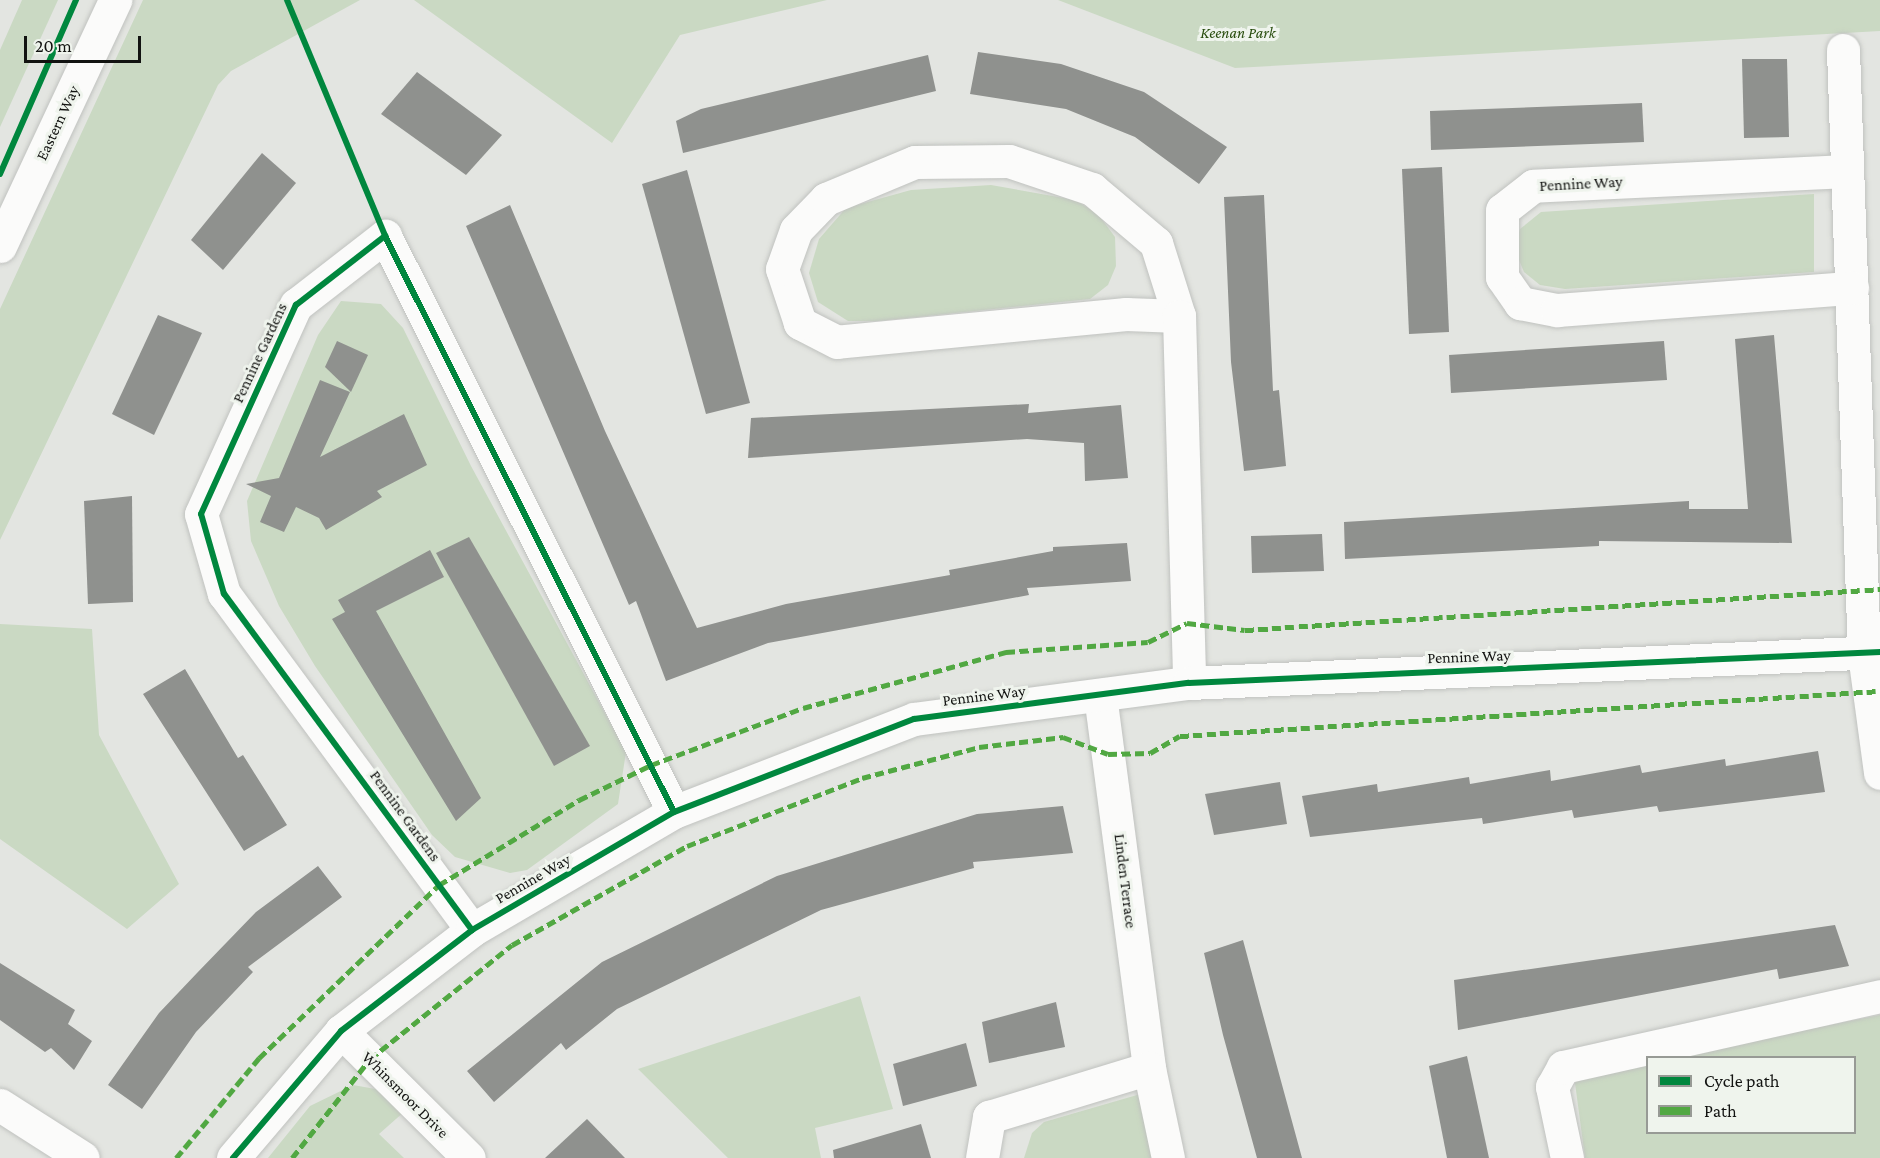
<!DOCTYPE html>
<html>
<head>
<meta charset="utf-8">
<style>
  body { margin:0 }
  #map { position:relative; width:1880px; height:1158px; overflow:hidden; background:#e3e5e1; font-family:"Crimson Pro",serif }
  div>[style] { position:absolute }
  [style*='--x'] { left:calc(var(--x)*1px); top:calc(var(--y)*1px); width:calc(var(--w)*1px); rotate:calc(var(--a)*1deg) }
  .green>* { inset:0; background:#cad9c3 }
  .building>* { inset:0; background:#8f918e }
  .roads { filter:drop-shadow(0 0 2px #c0c2bf) drop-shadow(0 0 2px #c0c2bf) }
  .street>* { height:33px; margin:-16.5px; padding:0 16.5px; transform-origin:16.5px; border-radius:16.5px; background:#fbfbfa }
  .secondary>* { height:33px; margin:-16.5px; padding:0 16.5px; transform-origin:16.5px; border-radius:16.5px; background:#fbfbfa }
  .quiet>* { height:4.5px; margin-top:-2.25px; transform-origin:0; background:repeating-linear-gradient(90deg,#51a842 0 9px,transparent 0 13.5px) }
  .cycleway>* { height:6px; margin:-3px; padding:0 3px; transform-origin:3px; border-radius:3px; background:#00873e }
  span { translate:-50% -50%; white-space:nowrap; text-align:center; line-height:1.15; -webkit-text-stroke:6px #eff4ed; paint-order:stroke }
  .park-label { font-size:16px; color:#294e0f; font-style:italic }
  .street-label { font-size:16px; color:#121311 }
  .legend { position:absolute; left:1646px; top:1056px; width:210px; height:78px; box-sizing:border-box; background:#eff4ed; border:2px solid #979a95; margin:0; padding:8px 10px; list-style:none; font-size:18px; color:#121311 }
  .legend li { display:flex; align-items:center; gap:12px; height:30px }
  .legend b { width:30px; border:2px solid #979a95 }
  .scale { position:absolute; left:24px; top:36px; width:117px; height:27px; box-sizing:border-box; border:3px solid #121311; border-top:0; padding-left:8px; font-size:18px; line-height:21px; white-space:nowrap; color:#121311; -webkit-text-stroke:4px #eff4ed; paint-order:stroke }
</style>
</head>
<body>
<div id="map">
  <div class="green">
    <i style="clip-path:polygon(22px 0,58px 0,0 127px,0 50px)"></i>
    <i style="clip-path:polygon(143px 0,360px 0,231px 71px,218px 85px,0 540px,0 309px)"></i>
    <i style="clip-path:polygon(414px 0,827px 0,680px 35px,612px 143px)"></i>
    <i style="clip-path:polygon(1058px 0,1880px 0,1880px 31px,1235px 68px)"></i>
    <i style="clip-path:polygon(991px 185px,1075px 200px,1098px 214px,1115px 237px,1116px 266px,1108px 285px,1090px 299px,878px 321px,848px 321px,818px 302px,809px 273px,819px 239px,846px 208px,911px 190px)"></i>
    <i style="clip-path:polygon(1814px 194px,1814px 272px,1565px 289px,1540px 285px,1524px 272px,1514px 248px,1520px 229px,1541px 212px)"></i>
    <i style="clip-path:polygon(341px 301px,381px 304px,403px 328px,471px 466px,626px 752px,618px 804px,527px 870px,510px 873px,455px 857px,432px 835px,315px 666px,279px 606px,251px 541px,247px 501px,318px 335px)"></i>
    <i style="clip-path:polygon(0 624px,92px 629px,99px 735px,179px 884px,127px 929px,0 839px)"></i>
    <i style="clip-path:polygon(860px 996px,893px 1109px,815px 1128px,821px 1158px,728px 1158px,638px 1069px)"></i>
    <i style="clip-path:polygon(1880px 1015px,1880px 1158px,1585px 1158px,1575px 1083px,1585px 1074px,1647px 1062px,1648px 1132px,1854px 1132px,1854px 1058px,1669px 1057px)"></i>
    <i style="clip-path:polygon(353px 1085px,381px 1090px,405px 1111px,379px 1134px,404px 1158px,268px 1158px,310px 1106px)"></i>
    <i style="clip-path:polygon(1144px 1093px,1169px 1158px,1024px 1158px,1032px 1133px,1044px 1122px)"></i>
  </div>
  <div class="building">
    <i style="clip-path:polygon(978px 52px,1061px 64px,1144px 92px,1227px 147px,1199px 184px,1135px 137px,1066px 109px,970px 94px)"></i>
    <i style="clip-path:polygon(928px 55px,936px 91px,683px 153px,676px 121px,701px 109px)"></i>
    <i style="clip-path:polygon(1742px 59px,1787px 59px,1789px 137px,1744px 138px)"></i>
    <i style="clip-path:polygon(417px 72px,502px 135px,466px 175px,381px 114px)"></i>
    <i style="clip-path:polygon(1642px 103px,1644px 142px,1431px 150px,1430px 111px)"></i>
    <i style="clip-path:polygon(262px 153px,296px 183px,223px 270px,191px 240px)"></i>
    <i style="clip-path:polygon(1442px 167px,1449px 332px,1409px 334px,1402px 169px)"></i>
    <i style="clip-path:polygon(687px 170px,750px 403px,706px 414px,642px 184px)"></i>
    <i style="clip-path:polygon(1264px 195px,1273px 391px,1279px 390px,1286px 466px,1244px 471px,1231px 362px,1224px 197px)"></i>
    <i style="clip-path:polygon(510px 205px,605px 431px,697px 628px,786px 604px,950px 575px,949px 570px,1053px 551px,1053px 547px,1127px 543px,1131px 581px,1027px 588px,1029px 595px,768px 643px,666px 681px,636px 601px,629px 605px,466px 226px)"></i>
    <i style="clip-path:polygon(158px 315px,202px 333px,154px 435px,112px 414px)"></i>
    <i style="clip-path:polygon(1774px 335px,1792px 543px,1599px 541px,1599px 546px,1345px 559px,1344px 522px,1689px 501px,1689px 509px,1748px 509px,1735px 339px)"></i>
    <i style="clip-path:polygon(337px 341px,368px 355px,351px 392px,325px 367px)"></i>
    <i style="clip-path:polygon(1664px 341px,1667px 380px,1451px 393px,1449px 355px)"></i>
    <i style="clip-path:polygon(320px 380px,350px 392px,320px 457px,404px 414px,427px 465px,377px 491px,382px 497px,326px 530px,319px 518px,296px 507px,284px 532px,260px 522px,271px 496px,246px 484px,279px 478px)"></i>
    <i style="clip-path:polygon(1029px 404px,1028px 413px,1121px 405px,1128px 478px,1085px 481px,1084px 443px,1027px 439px,748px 458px,751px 418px)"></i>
    <i style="clip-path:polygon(132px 496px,133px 602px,88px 604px,84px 501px)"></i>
    <i style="clip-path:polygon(1322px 534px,1324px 571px,1252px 573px,1251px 536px)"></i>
    <i style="clip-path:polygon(469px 537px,590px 746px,554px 766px,436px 553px)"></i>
    <i style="clip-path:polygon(430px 550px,444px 577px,376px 611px,481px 798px,456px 821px,332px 619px,345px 612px,338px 600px)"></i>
    <i style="clip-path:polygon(185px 669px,238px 758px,243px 755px,287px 825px,244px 851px,143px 694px)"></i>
    <i style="clip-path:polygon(1818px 751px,1825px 792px,1659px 812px,1657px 806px,1574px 818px,1572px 810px,1483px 824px,1482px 818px,1310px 837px,1302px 796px,1377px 784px,1378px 792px,1469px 777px,1470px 784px,1550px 770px,1551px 781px,1640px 765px,1642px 773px,1725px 759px,1726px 766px)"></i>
    <i style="clip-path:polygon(1280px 782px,1287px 824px,1214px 835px,1205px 794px)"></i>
    <i style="clip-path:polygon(1063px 806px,1073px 853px,973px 862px,974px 868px,821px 910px,617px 1009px,566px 1050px,561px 1043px,494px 1102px,467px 1071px,602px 962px,777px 876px,977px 814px)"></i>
    <i style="clip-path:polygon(318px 866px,342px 897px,248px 967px,253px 972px,196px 1032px,142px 1109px,108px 1085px,159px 1013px,197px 973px,256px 912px)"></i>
    <i style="clip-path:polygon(1835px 925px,1849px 966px,1779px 979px,1777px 969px,1458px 1030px,1454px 980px)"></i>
    <i style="clip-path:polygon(1243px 940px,1260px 1004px,1302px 1158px,1257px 1158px,1223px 1035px,1204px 953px)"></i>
    <i style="clip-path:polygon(0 963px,75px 1010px,68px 1024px,92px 1041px,74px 1070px,51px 1048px,45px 1052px,0 1020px)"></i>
    <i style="clip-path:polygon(1056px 1002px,1065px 1047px,989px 1063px,982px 1022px)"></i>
    <i style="clip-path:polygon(966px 1043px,977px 1086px,903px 1106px,893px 1064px)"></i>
    <i style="clip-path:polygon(1467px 1056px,1489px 1158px,1447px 1158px,1429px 1066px)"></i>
    <i style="clip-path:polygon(587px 1119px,625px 1158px,545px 1158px)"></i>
    <i style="clip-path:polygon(921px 1124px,931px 1158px,834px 1158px,833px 1150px)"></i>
  </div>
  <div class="roads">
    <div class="street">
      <i style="--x:1843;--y:50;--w:604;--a:88.01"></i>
      <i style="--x:1864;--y:654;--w:120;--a:82.3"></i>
      <i style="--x:1847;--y:171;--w:314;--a:177.3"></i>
      <i style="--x:1533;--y:186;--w:39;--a:142"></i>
      <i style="--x:1502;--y:210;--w:67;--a:90"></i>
      <i style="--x:1502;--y:277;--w:32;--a:55"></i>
      <i style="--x:1520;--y:303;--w:38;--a:11"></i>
      <i style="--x:1557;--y:310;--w:296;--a:-4.3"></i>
      <i style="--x:1179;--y:316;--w:53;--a:-177.8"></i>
      <i style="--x:1126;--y:314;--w:290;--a:174.5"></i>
      <i style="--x:837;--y:342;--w:42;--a:-152.8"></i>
      <i style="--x:800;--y:323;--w:57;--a:-108.4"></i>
      <i style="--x:782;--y:269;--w:41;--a:-70.3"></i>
      <i style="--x:796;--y:230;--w:43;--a:-45.9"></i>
      <i style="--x:826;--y:199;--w:96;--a:-22.6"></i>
      <i style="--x:915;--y:162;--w:94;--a:-0.6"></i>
      <i style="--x:1009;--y:161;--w:88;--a:18.6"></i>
      <i style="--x:1092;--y:189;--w:84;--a:40.2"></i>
      <i style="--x:1156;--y:243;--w:77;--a:72.5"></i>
      <i style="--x:1179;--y:316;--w:367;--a:88.4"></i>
      <i style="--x:1100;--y:695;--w:376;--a:82.5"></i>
      <i style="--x:1149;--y:1068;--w:92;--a:78.1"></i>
      <i style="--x:472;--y:930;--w:418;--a:-126.4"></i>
      <i style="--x:224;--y:594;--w:83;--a:-106"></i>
      <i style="--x:201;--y:514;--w:230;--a:-65.6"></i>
      <i style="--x:296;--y:305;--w:113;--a:-37.8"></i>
      <i style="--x:385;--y:236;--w:644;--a:63.36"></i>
      <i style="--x:341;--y:1031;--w:180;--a:44.8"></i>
      <i style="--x:0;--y:1105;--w:98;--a:32.6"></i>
      <i style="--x:233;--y:1158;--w:167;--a:-49.6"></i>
      <i style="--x:341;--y:1031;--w:165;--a:-37.6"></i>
      <i style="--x:472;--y:930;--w:234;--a:-30.3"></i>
      <i style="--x:674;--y:812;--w:257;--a:-21.2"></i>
      <i style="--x:914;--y:719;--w:277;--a:-7.5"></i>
      <i style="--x:1189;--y:683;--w:692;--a:-2.57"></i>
      <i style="--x:982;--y:1158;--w:42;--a:-80.3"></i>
      <i style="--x:989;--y:1117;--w:167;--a:-17"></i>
      <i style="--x:1567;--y:1158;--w:73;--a:-101.9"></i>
      <i style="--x:1552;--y:1087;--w:23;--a:-61"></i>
      <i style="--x:1563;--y:1067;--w:325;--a:-12.6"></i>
    </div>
    <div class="secondary">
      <i style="--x:0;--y:246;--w:272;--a:-64.9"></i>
    </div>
  </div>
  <div class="quiet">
    <i style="--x:176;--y:1158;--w:130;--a:-50.3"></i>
    <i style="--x:259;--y:1058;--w:250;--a:-43.9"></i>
    <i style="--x:439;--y:885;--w:164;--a:-31.3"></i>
    <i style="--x:579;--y:800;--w:80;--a:-25.9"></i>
    <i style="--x:651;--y:765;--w:162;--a:-20.6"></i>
    <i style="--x:803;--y:708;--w:211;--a:-15.4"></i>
    <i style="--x:1006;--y:652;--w:142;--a:-4"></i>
    <i style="--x:1148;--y:642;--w:43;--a:-26"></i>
    <i style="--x:1187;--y:623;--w:58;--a:6.9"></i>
    <i style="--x:1245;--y:630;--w:636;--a:-3.69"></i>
    <i style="--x:292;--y:1158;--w:126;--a:-51.8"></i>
    <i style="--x:370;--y:1059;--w:182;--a:-38.8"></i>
    <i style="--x:512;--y:945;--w:201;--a:-29.5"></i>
    <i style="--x:687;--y:846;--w:188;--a:-21.2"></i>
    <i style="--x:862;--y:778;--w:121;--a:-14.8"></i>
    <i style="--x:979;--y:747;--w:85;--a:-6.8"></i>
    <i style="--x:1063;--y:737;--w:48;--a:20.7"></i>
    <i style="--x:1108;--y:754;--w:42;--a:-1.4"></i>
    <i style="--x:1150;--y:753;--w:34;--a:-30"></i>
    <i style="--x:1180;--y:736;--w:701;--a:-3.68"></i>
  </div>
  <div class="cycleway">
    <i style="--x:287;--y:0;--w:256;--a:67.4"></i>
    <i style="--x:0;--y:174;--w:190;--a:-66.4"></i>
    <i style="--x:472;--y:930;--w:418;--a:-126.4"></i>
    <i style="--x:224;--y:594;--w:83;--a:-106"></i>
    <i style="--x:201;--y:514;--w:230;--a:-65.6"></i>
    <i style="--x:296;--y:305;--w:113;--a:-37.8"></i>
    <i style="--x:385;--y:236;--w:644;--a:63.36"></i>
    <i style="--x:233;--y:1158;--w:167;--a:-49.6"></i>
    <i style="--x:341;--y:1031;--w:165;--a:-37.6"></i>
    <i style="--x:472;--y:930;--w:234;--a:-30.3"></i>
    <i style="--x:674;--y:812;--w:257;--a:-21.2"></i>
    <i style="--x:914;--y:719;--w:277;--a:-7.5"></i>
    <i style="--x:1189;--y:683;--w:692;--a:-2.57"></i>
  </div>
  <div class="park-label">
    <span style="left:1238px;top:33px">Keenan Park</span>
  </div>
  <div class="street-label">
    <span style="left:58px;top:123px;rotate:-65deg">Eastern Way</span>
    <span style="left:1581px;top:184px;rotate:-3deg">Pennine Way</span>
    <span style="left:260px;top:353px;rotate:-65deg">Pennine Gardens</span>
    <span style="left:1469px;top:657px;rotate:-2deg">Pennine Way</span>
    <span style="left:984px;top:696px;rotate:-7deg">Pennine Way</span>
    <span style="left:405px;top:816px;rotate:54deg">Pennine Gardens</span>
    <span style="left:533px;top:879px;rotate:-30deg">Pennine Way</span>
    <span style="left:1125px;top:881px;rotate:83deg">Linden Terrace</span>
    <span style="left:405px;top:1095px;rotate:45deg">Whinsmoor Drive</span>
  </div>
  <ul class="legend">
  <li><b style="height:8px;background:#00873e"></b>Cycle path</li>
  <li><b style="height:8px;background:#51a842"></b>Path</li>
  </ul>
  <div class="scale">20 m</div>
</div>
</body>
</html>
